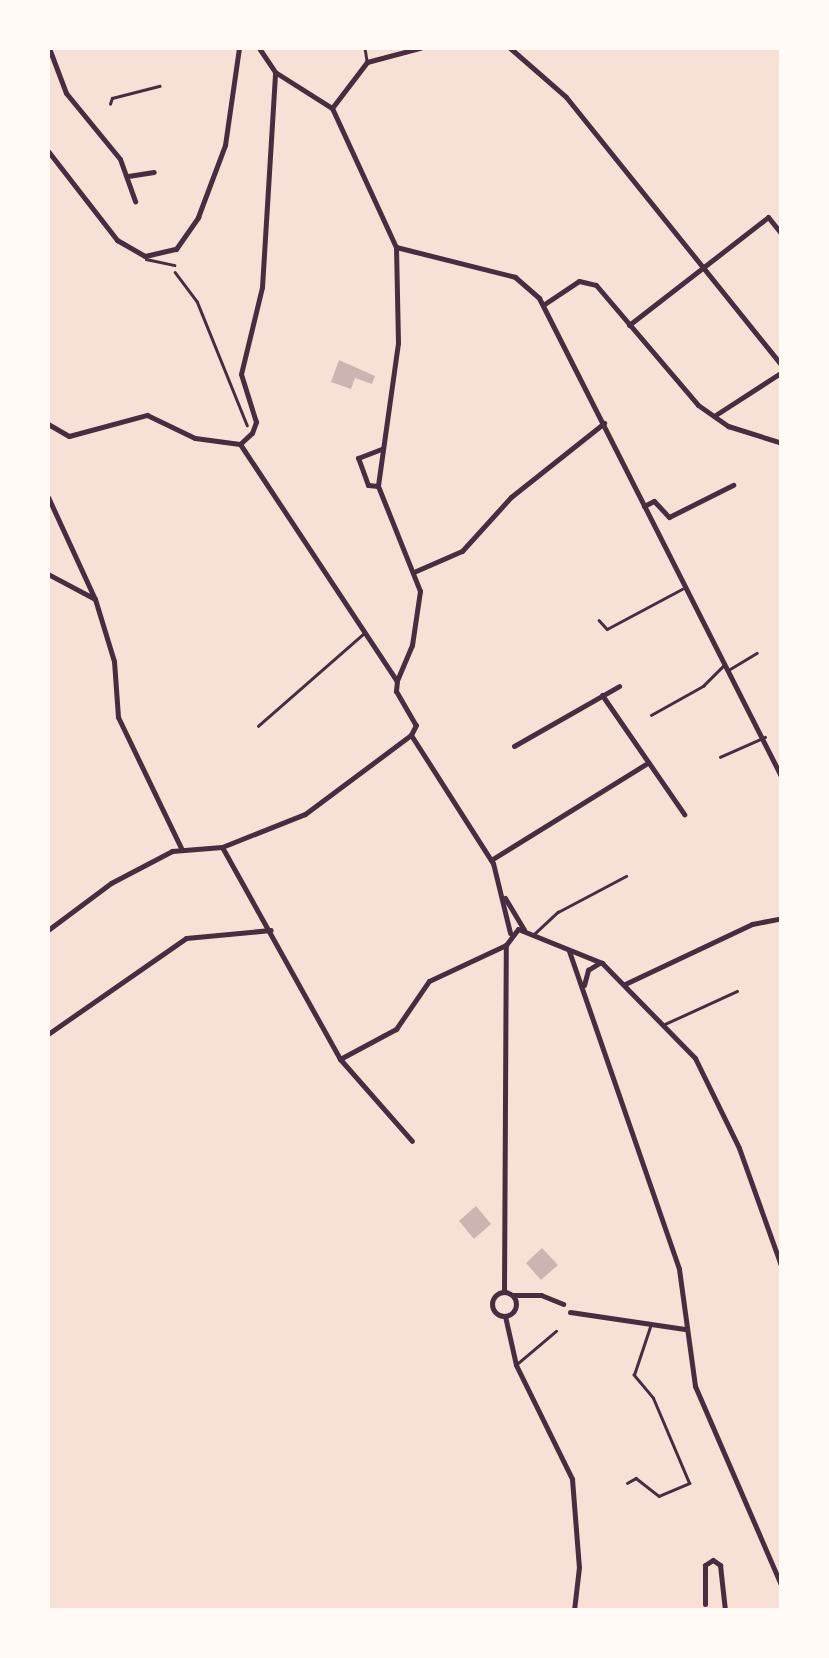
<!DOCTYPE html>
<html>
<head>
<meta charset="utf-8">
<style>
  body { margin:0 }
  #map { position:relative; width:829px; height:1658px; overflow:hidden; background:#f7e1d7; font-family:Figtree,sans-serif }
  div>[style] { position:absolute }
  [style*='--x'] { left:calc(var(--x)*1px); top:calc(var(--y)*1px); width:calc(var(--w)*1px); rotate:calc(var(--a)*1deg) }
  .building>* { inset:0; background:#ccb4b1 }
  .path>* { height:2.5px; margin:-1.25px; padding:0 1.25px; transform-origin:1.25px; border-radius:1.25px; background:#4a2c40 }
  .service>* { height:2.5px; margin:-1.25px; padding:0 1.25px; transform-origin:1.25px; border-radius:1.25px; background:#4a2c40 }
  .minor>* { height:5px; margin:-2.5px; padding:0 2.5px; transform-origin:2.5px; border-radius:2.5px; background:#4a2c40 }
  .minor>.ring { margin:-2.5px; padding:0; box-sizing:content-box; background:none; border:5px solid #4a2c40; border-radius:50% }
  span { translate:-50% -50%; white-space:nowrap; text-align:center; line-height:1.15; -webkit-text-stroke:8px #fffaf5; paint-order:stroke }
  .frame { position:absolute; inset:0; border:50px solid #fffaf5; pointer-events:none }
</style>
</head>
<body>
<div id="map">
  <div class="building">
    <i style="clip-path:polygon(339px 360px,375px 376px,372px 384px,355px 378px,351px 389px,331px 382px)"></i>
    <i style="clip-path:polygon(476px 1206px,491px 1224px,474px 1239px,459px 1221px)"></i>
    <i style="clip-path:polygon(542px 1248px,558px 1265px,541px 1280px,526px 1263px)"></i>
  </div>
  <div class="path">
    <i style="--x:110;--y:104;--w:6;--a:-72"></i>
    <i style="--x:112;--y:98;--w:49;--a:-14.3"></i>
    <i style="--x:175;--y:272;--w:36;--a:53"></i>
    <i style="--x:197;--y:301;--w:134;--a:68"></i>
  </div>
  <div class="service">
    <i style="--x:365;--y:48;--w:13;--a:81"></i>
    <i style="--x:146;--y:259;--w:29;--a:12"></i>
    <i style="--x:599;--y:620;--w:12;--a:48"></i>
    <i style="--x:607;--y:629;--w:85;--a:-28.1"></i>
    <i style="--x:730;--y:669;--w:31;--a:-31"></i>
    <i style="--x:651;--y:715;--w:60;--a:-29.1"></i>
    <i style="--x:703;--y:686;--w:30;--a:-45"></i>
    <i style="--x:258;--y:726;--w:140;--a:-41.2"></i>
    <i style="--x:720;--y:757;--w:49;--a:-24"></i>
    <i style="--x:533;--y:935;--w:34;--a:-43"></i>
    <i style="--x:558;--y:912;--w:77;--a:-27.9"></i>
    <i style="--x:665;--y:1024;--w:79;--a:-24.6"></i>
    <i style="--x:517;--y:1364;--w:51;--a:-40.2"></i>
    <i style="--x:627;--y:1483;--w:10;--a:-29"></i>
    <i style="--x:636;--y:1478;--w:29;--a:38"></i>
    <i style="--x:659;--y:1496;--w:33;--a:-23"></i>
    <i style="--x:689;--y:1483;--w:92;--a:-113"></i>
    <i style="--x:653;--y:1398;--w:30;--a:-130"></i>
    <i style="--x:634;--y:1375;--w:51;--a:-71.6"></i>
  </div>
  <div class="minor">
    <i style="--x:49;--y:48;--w:48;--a:69.3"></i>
    <i style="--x:66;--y:93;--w:85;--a:50.7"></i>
    <i style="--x:120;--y:159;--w:45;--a:70.3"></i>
    <i style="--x:259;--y:48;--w:29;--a:56"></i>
    <i style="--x:275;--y:72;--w:67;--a:32.3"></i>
    <i style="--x:332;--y:108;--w:153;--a:65.3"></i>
    <i style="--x:396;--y:247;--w:96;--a:88.8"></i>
    <i style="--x:398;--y:343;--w:144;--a:98"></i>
    <i style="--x:378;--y:486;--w:113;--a:68.2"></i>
    <i style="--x:420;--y:591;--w:55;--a:98.4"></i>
    <i style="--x:412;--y:645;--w:39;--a:113"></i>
    <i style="--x:510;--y:48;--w:74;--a:41.2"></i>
    <i style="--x:566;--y:97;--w:345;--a:51.2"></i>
    <i style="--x:781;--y:48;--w:1;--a:45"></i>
    <i style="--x:332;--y:108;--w:58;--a:-52.7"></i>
    <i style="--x:367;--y:62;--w:55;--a:-14.8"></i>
    <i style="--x:48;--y:151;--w:113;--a:52.2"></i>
    <i style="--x:117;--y:240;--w:32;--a:30"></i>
    <i style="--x:145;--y:256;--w:32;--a:-13"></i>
    <i style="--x:176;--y:249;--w:39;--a:-55"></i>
    <i style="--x:198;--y:217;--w:77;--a:-69.4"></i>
    <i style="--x:225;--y:145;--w:98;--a:-81.8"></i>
    <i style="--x:128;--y:176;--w:26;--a:-9"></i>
    <i style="--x:396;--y:247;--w:123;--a:14.1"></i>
    <i style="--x:515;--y:277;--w:32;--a:41"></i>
    <i style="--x:539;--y:298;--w:538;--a:63.15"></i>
    <i style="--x:543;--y:305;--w:43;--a:-33.7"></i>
    <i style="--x:579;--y:281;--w:17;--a:13"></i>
    <i style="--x:596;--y:285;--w:157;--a:49.6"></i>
    <i style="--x:698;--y:405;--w:37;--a:35"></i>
    <i style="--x:728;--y:426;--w:57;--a:17.5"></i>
    <i style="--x:629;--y:325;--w:176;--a:-37.8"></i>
    <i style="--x:768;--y:217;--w:22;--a:51"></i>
    <i style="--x:714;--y:416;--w:81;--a:-32.9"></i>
    <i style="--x:48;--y:424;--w:24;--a:30"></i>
    <i style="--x:69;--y:436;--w:81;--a:-15.1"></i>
    <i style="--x:147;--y:415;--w:53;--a:25.6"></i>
    <i style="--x:195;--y:438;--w:45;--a:7.6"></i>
    <i style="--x:240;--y:444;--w:16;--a:-43"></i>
    <i style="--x:252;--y:433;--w:12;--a:-70"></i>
    <i style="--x:256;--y:422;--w:50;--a:-107.4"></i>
    <i style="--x:241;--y:374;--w:89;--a:-76.4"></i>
    <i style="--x:262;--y:287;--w:215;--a:-86.5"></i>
    <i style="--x:240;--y:444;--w:284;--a:56.5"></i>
    <i style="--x:397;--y:681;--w:10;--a:96"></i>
    <i style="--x:396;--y:691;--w:39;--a:60"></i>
    <i style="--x:416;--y:725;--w:11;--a:117"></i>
    <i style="--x:411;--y:735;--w:152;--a:57.4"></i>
    <i style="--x:493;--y:863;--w:72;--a:76.3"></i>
    <i style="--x:378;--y:486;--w:10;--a:-174"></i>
    <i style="--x:368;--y:485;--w:29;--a:-110"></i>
    <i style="--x:358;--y:458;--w:25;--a:-21"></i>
    <i style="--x:48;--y:497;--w:112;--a:65.3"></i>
    <i style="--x:95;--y:599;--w:53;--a:-152"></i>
    <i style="--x:644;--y:506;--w:11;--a:-27"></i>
    <i style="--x:654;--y:501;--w:22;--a:47"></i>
    <i style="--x:669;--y:517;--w:72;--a:-26.6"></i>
    <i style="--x:416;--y:571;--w:50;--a:-23.5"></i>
    <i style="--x:462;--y:551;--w:73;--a:-47.8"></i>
    <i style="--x:511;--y:497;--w:119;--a:-38.5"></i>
    <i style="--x:95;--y:599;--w:65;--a:73"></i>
    <i style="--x:114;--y:661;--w:56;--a:85.9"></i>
    <i style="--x:118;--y:717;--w:145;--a:64.3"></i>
    <i style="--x:602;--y:695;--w:145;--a:55.4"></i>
    <i style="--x:514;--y:746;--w:121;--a:-29.7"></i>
    <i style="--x:222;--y:847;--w:243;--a:60.9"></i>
    <i style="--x:340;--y:1059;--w:109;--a:48.7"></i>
    <i style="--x:491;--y:860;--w:182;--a:-31.8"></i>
    <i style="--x:505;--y:898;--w:37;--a:59"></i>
    <i style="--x:48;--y:930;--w:79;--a:-36.7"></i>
    <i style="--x:111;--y:883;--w:69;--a:-27.7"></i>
    <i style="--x:172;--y:851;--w:50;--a:-4.6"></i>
    <i style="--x:222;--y:847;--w:89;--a:-21.7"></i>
    <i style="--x:305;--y:814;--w:132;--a:-36.7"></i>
    <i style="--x:569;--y:951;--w:336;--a:70.9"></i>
    <i style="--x:679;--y:1269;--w:118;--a:82.2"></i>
    <i style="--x:695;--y:1386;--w:219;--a:66.6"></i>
    <i style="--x:625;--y:984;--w:140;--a:-25.3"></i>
    <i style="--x:752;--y:924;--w:31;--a:-11"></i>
    <i style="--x:584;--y:985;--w:16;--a:-75"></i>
    <i style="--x:588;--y:970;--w:13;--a:-32"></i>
    <i style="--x:48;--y:1034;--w:168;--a:-34.8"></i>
    <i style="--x:186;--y:938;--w:85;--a:-5.4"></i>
    <i style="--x:340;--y:1059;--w:64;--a:-28.2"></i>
    <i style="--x:396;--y:1029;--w:58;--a:-55.5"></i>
    <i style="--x:429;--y:981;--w:85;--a:-25.1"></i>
    <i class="ring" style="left:492px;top:1292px;width:19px;height:19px"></i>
    <i style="--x:504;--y:1292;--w:347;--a:-89.7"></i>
    <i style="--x:506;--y:945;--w:20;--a:-53"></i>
    <i style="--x:518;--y:929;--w:91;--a:22"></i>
    <i style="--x:602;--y:963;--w:133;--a:45.6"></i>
    <i style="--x:695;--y:1058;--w:100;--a:63.9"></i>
    <i style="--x:739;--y:1148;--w:127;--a:70.3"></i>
    <i style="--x:513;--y:1295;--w:28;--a:0"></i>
    <i style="--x:541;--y:1295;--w:24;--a:22"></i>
    <i style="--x:570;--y:1312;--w:116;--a:8.4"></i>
    <i style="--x:505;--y:1316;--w:50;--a:77.3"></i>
    <i style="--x:516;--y:1365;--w:127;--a:63.8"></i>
    <i style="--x:572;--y:1479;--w:88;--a:85.5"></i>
    <i style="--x:579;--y:1567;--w:43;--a:96.6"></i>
    <i style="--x:705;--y:1604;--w:39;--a:-90"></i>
    <i style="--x:705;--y:1565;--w:9;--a:-32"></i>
    <i style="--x:713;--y:1560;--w:9;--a:36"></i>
    <i style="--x:720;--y:1565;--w:45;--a:83.7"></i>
  </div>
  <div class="frame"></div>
</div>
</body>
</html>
